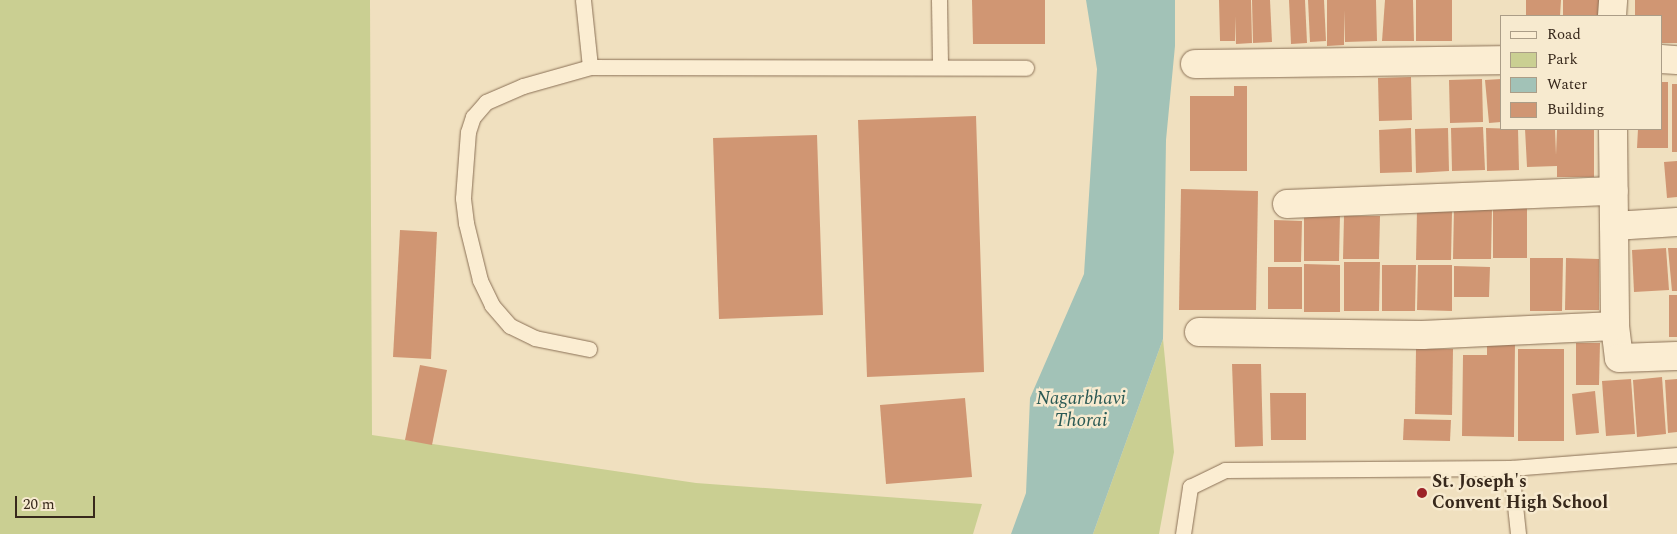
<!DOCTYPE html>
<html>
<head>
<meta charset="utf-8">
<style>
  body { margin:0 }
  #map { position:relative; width:1677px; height:534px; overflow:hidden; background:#f0e0bf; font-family:Spectral,serif }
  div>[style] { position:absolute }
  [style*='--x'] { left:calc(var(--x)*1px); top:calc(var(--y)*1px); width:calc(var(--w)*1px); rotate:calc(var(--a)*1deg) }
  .green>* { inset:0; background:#cacf92 }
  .water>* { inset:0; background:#a2c2b7 }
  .building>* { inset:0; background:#d09673 }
  .roads { filter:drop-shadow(0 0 1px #8a7056) drop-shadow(0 0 1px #8a7056) }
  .lane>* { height:15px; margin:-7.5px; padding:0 7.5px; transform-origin:7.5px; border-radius:7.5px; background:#fbedd2 }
  .street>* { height:28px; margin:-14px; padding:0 14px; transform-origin:14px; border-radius:14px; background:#fbedd2 }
  .dots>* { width:14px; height:14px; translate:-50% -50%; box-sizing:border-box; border:2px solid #f7eacf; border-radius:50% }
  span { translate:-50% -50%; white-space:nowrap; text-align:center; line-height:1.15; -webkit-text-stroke:5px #f7eacf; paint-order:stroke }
  .poi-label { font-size:18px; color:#38291c; font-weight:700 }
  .left { translate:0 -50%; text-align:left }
  .water-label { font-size:19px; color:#2a5954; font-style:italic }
  .legend { position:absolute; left:1500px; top:15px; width:162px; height:115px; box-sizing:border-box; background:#f7eacf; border:1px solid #ab9d87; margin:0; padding:6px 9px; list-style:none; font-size:15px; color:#38291c }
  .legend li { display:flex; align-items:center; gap:10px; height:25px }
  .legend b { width:25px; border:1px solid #ab9d87 }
  .scale { position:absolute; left:15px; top:496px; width:80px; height:22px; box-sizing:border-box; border:2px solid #38291c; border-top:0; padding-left:6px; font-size:15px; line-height:18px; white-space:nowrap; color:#38291c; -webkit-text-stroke:4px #f7eacf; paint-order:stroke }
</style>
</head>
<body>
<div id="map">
  <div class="green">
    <i style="clip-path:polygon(0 0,370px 0,372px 435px,696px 483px,982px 504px,973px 534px,0 534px)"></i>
    <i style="clip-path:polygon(1163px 339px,1174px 452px,1159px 534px,1093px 534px)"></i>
  </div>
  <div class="water">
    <i style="clip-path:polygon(1086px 0,1175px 0,1175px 46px,1166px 140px,1163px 339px,1093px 534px,1011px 534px,1026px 493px,1030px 398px,1084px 274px,1097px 69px)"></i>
  </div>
  <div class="building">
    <i style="clip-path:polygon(972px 0,1045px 0,1045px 44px,973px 44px)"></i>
    <i style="clip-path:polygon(1219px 0,1251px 0,1252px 43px,1236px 44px,1235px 16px,1235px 41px,1220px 41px)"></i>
    <i style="clip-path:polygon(1252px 0,1270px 0,1272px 42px,1253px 43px)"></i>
    <i style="clip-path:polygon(1289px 0,1305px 0,1307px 43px,1291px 44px)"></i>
    <i style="clip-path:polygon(1308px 0,1324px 0,1326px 41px,1310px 42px)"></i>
    <i style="clip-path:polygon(1327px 0,1376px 0,1377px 41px,1345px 42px,1344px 10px,1344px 45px,1327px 46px)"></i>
    <i style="clip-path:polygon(1385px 0,1413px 0,1414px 41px,1382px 41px)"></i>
    <i style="clip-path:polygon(1416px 0,1452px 0,1452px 41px,1416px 41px)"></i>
    <i style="clip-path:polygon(1526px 0,1561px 0,1560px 16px,1526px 16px)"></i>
    <i style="clip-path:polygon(1563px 0,1600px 0,1600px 16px,1563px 16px)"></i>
    <i style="clip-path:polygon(1635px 0,1677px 0,1677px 43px,1661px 43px,1661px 16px,1635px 16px)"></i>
    <i style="clip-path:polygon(1411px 77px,1412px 120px,1379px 121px,1378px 78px)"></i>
    <i style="clip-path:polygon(1482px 79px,1483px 122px,1450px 123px,1449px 80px)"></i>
    <i style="clip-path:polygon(1501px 79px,1501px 122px,1489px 123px,1485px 80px)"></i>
    <i style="clip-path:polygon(1661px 82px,1668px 82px,1668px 148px,1637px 148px,1638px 129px,1661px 129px)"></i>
    <i style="clip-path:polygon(1672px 84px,1677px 84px,1677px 152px,1672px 152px)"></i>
    <i style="clip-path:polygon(1234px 86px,1247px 86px,1247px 171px,1190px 171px,1190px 96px,1234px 96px)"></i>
    <i style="clip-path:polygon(976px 116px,984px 372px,867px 377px,858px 120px)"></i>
    <i style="clip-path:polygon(1483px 127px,1485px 170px,1452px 171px,1451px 128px)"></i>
    <i style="clip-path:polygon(1411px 128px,1412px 172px,1380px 173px,1379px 130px)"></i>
    <i style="clip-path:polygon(1448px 128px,1449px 171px,1416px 173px,1415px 129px)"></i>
    <i style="clip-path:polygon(1486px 128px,1518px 129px,1519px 170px,1487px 171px)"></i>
    <i style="clip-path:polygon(1525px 129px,1555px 129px,1556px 155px,1557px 129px,1594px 129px,1594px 177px,1557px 177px,1557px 166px,1527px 167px)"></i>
    <i style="clip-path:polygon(817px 135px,823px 315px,719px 319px,713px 138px)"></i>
    <i style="clip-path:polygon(1677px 161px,1677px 197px,1667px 198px,1664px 162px)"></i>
    <i style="clip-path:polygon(1181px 189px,1258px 191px,1256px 310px,1179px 310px)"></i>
    <i style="clip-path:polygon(1454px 207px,1492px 207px,1491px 259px,1453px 259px)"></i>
    <i style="clip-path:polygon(1493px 208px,1527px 208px,1527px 258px,1493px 258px)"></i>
    <i style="clip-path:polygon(1417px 210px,1452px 211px,1451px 260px,1416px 260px)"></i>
    <i style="clip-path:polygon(1304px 214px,1340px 214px,1339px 261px,1304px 261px)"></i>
    <i style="clip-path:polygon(1344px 216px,1380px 216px,1379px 259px,1343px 259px)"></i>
    <i style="clip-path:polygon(1274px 220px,1302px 221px,1301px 262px,1274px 262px)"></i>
    <i style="clip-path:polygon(400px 230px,437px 232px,431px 359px,393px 357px)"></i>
    <i style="clip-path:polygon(1666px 248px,1669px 290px,1634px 292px,1632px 250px)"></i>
    <i style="clip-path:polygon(1668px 248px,1677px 248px,1677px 291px,1672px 291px)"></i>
    <i style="clip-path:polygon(1530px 258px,1563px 258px,1562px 311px,1530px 311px)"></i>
    <i style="clip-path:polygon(1566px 258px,1599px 259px,1599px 310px,1565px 310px)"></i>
    <i style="clip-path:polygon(1344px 262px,1380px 262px,1379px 311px,1344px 311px)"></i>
    <i style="clip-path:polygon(1304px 264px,1340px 265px,1340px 312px,1304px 312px)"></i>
    <i style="clip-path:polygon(1382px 265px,1416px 265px,1415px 311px,1382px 311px)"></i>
    <i style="clip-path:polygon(1418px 265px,1452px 265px,1452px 311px,1417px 310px)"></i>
    <i style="clip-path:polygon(1454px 266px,1490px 267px,1489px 297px,1454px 297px)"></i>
    <i style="clip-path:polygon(1268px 267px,1302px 267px,1302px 309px,1268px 309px)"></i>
    <i style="clip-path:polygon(1669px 295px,1677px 295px,1677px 337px,1669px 337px)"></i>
    <i style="clip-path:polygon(1487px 343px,1515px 343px,1514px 437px,1462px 436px,1463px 355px,1487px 355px)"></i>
    <i style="clip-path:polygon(1576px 343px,1600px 343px,1599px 385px,1576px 385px)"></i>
    <i style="clip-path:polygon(1416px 349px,1453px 349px,1452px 415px,1415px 414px)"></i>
    <i style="clip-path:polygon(1518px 349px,1564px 349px,1564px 441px,1518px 441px)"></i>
    <i style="clip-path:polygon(1232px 364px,1261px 364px,1263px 446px,1235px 447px)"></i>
    <i style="clip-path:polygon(420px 365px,447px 370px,432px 445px,405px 440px)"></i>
    <i style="clip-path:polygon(1662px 377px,1666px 434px,1637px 437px,1633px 380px)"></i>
    <i style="clip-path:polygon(1631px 379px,1635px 434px,1606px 436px,1602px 381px)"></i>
    <i style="clip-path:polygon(1677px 379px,1677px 432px,1668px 433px,1665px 380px)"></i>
    <i style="clip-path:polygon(1595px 391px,1599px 433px,1576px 435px,1572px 394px)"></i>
    <i style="clip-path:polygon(1270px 393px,1306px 393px,1306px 440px,1271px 440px)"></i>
    <i style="clip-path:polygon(965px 398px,972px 477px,886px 484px,880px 405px)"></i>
    <i style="clip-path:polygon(1404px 419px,1451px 420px,1450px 441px,1403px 440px)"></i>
  </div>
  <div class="roads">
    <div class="lane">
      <i style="--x:583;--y:0;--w:67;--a:84"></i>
      <i style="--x:939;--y:0;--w:66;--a:89.1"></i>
      <i style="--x:589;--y:349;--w:55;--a:-168.5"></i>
      <i style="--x:535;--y:338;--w:28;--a:-154"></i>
      <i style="--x:510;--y:326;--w:28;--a:-131"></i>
      <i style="--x:492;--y:305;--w:28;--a:-116"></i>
      <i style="--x:480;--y:280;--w:59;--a:-103.8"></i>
      <i style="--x:466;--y:223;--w:25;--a:-97"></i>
      <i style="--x:463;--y:198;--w:66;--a:-85.7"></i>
      <i style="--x:468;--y:132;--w:16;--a:-72"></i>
      <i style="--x:473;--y:117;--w:20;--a:-49"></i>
      <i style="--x:486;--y:102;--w:40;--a:-23.4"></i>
      <i style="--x:523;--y:86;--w:70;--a:-15.8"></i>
      <i style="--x:590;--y:67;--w:436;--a:0.1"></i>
      <i style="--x:1511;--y:468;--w:66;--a:83.9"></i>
      <i style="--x:1183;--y:534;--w:48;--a:-81.5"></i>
      <i style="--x:1190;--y:487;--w:39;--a:-26"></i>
      <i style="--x:1225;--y:470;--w:286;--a:-0.4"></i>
      <i style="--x:1511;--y:468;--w:167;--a:-4.5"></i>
    </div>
    <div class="street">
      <i style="--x:1612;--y:16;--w:16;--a:-86"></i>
      <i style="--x:1661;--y:59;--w:16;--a:4"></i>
      <i style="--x:1195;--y:64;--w:306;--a:-0.7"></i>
      <i style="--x:1613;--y:129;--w:197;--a:89.4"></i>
      <i style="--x:1615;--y:326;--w:32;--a:83"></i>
      <i style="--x:1619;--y:358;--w:58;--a:-2"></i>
      <i style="--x:1287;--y:204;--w:327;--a:-2.3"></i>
      <i style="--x:1614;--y:226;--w:63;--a:-3.6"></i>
      <i style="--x:1199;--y:332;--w:223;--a:0.8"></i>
      <i style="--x:1422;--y:335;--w:193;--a:-2.7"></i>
    </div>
  </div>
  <div class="dots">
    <i style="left:1422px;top:493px;background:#9c2328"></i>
  </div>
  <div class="poi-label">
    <span class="left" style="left:1432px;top:493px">St. Joseph's<br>Convent High School</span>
  </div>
  <div class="water-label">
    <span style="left:1081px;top:410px">Nagarbhavi<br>Thorai</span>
  </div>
  <ul class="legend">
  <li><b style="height:6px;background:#fbedd2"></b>Road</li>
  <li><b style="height:14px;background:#cacf92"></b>Park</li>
  <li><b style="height:14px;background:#a2c2b7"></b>Water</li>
  <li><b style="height:14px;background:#d09673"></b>Building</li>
  </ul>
  <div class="scale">20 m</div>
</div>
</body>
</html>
